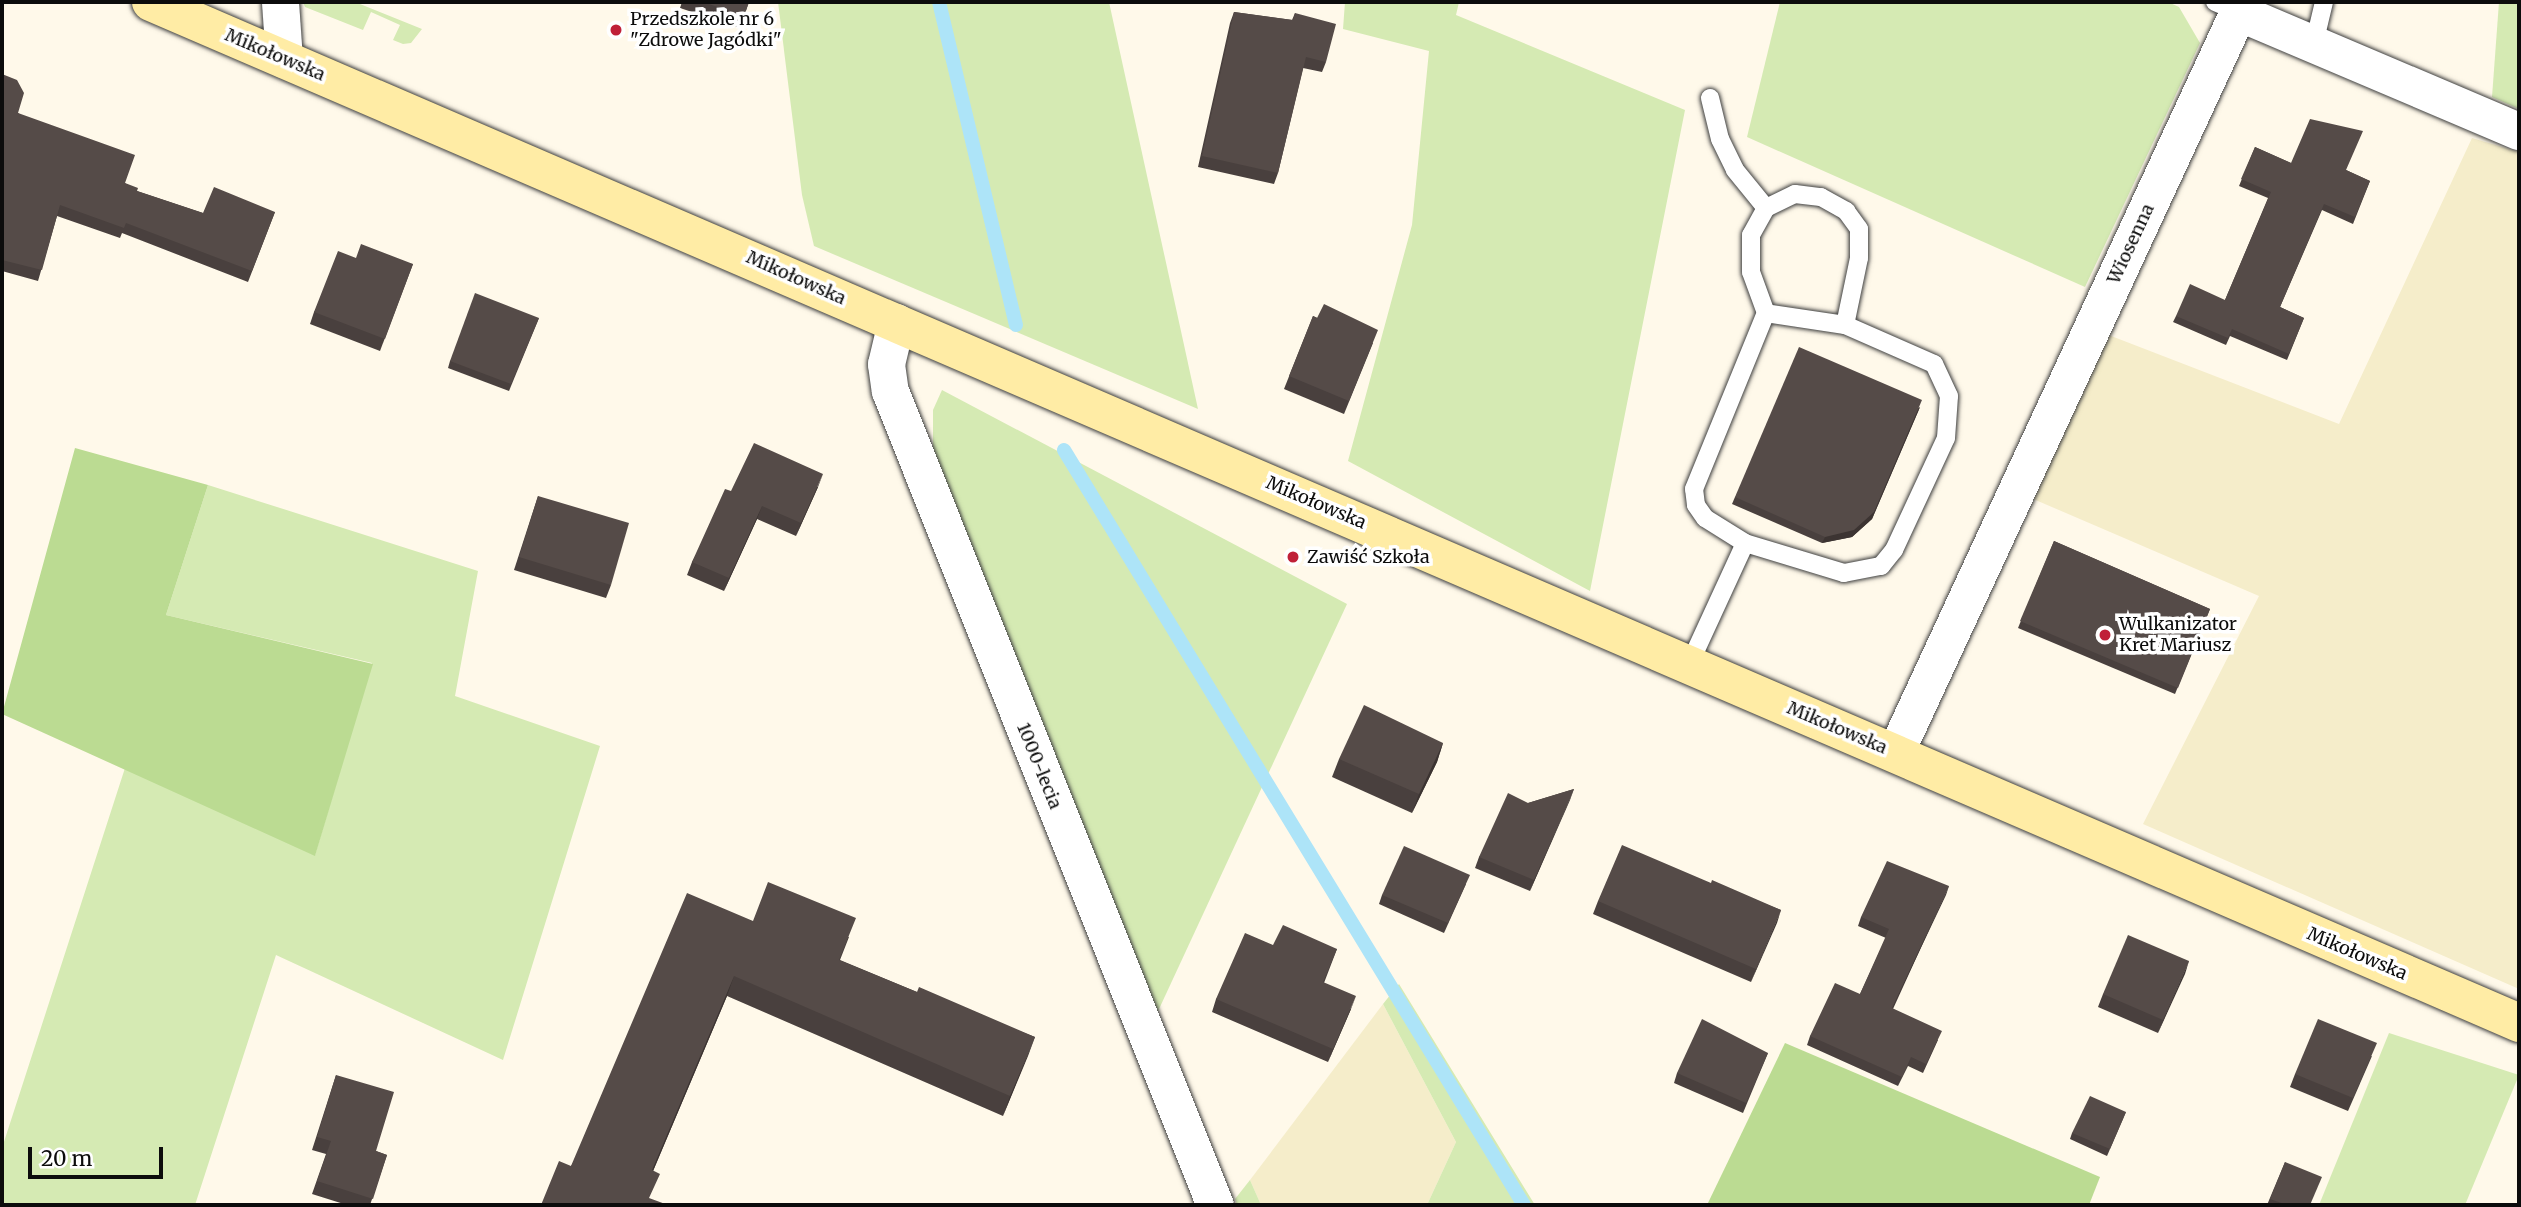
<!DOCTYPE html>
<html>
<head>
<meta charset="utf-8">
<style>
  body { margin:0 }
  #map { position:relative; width:2521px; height:1207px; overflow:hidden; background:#fff9ea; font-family:Merriweather,serif }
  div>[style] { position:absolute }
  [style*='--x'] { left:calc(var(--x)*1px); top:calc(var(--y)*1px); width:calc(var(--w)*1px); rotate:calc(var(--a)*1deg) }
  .farmland>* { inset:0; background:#f5edca }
  .green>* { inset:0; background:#d5eab3 }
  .forest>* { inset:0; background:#bbdb92 }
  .stream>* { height:14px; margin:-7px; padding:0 7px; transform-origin:7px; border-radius:7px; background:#ade4f8 }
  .roads { filter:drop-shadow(0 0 2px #3f3f3f) drop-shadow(0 0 2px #3f3f3f) }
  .service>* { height:18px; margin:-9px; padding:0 9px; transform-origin:9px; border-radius:9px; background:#fff }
  .minor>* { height:37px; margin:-18.5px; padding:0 18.5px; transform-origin:18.5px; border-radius:18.5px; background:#fff }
  .secondary>* { height:38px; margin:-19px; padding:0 19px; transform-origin:19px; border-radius:19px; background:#ffeca5 }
  .wall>* { inset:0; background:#49403e }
  .shaded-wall>* { inset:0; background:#3c3432 }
  .building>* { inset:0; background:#554b48 }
  .dots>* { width:19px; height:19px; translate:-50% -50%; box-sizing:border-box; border:4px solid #fff; border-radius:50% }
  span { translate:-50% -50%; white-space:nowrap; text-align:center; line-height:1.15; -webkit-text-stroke:7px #fff; paint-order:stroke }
  .poi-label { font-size:18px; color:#0c0c0c }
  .left { translate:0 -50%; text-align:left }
  .street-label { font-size:18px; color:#0c0c0c }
  .frame { position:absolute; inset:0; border:4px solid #0c0c0c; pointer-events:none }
  .scale { position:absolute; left:28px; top:1147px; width:135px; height:32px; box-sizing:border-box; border:4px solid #0c0c0c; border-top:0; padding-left:9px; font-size:21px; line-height:24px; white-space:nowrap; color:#0c0c0c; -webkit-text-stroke:5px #fff; paint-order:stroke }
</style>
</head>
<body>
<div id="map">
  <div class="farmland">
    <i style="clip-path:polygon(2472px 138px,2519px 152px,2519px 989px,2143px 824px,2259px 596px,2031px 498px,2106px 334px,2339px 424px)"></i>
    <i style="clip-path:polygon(1383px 1004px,1456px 1142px,1427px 1205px,1261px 1205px,1250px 1180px)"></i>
  </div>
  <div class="green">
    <i style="clip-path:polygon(303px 2px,355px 2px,422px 29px,411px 43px,403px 44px,393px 40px,400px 25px,371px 12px,363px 30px,305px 7px)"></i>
    <i style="clip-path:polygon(778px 2px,1109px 2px,1198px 409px,814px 246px,802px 195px)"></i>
    <i style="clip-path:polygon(1345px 2px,1459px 2px,1456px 15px,1685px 110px,1590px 591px,1348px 461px,1412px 225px,1429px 51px,1343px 29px)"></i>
    <i style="clip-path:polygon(1780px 2px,2168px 2px,2179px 7px,2200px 43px,2085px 287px,1747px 137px)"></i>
    <i style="clip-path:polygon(2499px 2px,2519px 2px,2519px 109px,2492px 97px)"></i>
    <i style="clip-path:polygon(942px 390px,1347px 604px,1153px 1022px,933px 451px,933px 410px)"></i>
    <i style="clip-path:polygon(208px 485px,478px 571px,455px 696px,600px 746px,503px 1060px,276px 955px,195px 1205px,2px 1205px,2px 1148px,125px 768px,315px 855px,372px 663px,166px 615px)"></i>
    <i style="clip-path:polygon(1399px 984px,1535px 1205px,1427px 1205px,1456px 1142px,1383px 1004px)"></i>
    <i style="clip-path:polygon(2389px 1033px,2519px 1075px,2465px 1205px,2319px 1205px)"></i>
    <i style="clip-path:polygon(1250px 1180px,1261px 1205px,1237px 1205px,1235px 1199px)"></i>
  </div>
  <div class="forest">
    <i style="clip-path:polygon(75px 448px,208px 485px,166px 615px,373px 664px,315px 856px,2px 714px)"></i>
    <i style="clip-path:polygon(1785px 1043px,2100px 1177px,2089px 1205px,1707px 1205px)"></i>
  </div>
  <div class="stream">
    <i style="--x:939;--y:2;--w:332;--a:76.6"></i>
    <i style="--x:1064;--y:450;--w:884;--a:58.65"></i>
  </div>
  <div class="roads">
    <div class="service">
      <i style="--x:2215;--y:2;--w:25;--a:23"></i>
      <i style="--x:2314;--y:44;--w:43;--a:-76.6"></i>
      <i style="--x:1710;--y:98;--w:42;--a:76.3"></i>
      <i style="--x:1720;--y:139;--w:34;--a:64"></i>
      <i style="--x:1735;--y:170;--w:49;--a:50.8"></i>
      <i style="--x:1745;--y:543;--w:103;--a:16.9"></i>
      <i style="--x:1844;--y:573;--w:38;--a:-11"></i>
      <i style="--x:1881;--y:566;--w:21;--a:-51"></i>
      <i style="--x:1894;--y:550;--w:123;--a:-65.1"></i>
      <i style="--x:1946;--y:438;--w:42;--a:-85.9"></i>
      <i style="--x:1949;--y:396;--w:35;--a:-115"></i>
      <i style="--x:1934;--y:364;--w:97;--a:-156.3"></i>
      <i style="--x:1689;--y:665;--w:134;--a:-65.3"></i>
      <i style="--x:1745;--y:543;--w:47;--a:-148"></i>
      <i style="--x:1705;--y:518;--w:16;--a:-125"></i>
      <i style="--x:1696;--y:505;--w:16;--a:-97"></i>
      <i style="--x:1694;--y:489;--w:190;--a:-67.8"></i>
      <i style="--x:1766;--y:313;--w:44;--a:-110.1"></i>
      <i style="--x:1751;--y:272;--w:37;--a:-90"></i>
      <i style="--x:1751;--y:235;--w:31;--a:-61"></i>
      <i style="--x:1766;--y:208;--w:32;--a:-26"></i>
      <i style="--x:1795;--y:194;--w:26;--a:7"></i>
      <i style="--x:1821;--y:197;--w:29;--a:29"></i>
      <i style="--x:1846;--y:211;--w:22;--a:54"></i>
      <i style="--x:1859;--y:229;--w:29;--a:90"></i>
      <i style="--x:1859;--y:258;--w:68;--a:101.8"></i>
      <i style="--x:1845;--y:325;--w:80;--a:-171.4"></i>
    </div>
    <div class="minor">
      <i style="--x:280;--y:2;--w:57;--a:86"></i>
      <i style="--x:896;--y:322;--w:43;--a:103.4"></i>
      <i style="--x:886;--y:364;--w:27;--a:82"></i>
      <i style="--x:890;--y:391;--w:876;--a:68.24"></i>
      <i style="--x:1895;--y:753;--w:817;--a:-65.16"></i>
      <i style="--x:2238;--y:12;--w:305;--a:23"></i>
    </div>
    <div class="secondary">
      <i style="--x:151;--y:2;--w:2579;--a:23.32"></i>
    </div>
  </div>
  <div class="wall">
    <i style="clip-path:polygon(682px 2px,749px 2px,740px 28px,680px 8px)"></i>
    <i style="clip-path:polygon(1234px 12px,1292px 20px,1295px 13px,1326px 62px,1322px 72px,1303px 68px,1278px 173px,1274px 184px,1198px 167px,1230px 23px)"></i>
    <i style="clip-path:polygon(2px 74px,18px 113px,137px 191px,203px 213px,275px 212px,248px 282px,122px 233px,120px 238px,57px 216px,38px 281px,2px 271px)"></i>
    <i style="clip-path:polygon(2255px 147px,2291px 163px,2346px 170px,2370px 181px,2353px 224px,2322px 210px,2280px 307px,2304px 318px,2287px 360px,2230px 336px,2226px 345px,2173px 322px,2176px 316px,2225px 300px,2268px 198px,2239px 186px)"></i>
    <i style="clip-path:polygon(356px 258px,413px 264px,380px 351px,310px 324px,314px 312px)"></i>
    <i style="clip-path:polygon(1313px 316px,1373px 343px,1344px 414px,1284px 389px)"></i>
    <i style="clip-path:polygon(539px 318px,509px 391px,448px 368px,450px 361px)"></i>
    <i style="clip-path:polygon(1920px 407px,1872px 519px,1852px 537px,1822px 543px,1732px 504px,1735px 497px)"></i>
    <i style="clip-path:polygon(818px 487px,796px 536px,757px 519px,724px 591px,687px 575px,692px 562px,731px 491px)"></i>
    <i style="clip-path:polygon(538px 496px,611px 585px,606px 598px,514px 570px)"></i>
    <i style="clip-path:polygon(2054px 541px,2210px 609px,2175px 694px,2018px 628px)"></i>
    <i style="clip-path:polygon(1443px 743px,1437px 762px,1412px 813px,1332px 777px,1339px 759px)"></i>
    <i style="clip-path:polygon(1574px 789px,1530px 891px,1475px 868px,1479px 857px,1528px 803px)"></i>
    <i style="clip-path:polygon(1711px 883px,1781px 910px,1751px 982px,1593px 914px,1598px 901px)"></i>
    <i style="clip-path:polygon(1466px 884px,1444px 933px,1379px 904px,1382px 895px)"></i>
    <i style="clip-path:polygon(1949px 886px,1893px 1009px,1938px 1040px,1923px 1073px,1908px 1066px,1898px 1086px,1807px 1045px,1810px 1036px,1860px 994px,1886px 938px,1858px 926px,1861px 917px)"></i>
    <i style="clip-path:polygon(753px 921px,849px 937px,840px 960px,917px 992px,1035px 1037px,1003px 1116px,727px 996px,653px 1171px,571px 1166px)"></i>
    <i style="clip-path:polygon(1273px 945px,1337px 949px,1324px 983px,1351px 1009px,1328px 1062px,1212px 1012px,1216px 999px)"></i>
    <i style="clip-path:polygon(2189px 961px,2158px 1033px,2098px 1007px,2103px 994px)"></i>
    <i style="clip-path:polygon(1768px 1053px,1743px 1113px,1674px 1083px,1677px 1073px)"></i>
    <i style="clip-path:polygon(2372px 1056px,2348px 1111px,2290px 1087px,2295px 1074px)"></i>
    <i style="clip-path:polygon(336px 1075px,376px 1151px,387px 1155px,370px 1205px,347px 1205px,312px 1194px,326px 1154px,312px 1150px)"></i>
    <i style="clip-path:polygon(2126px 1112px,2107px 1156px,2070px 1139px,2072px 1133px)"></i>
    <i style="clip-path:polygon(2285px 1162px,2311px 1205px,2267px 1205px)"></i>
  </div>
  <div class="shaded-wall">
    <i style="clip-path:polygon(1920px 407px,1872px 519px,1852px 537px,1822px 543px,1825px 537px)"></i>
    <i style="clip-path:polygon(823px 474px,818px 487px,796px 536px,801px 523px)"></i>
    <i style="clip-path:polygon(762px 506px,757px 519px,724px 591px,729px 578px)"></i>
    <i style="clip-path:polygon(1443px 743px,1437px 762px,1412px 813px,1419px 794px)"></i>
    <i style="clip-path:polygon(1574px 789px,1570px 800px,1530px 891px,1534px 880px)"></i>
    <i style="clip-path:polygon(1949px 886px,1946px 895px,1888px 1017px,1892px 1008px)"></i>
    <i style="clip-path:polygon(1781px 910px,1777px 923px,1751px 982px,1756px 969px)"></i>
    <i style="clip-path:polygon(2189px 961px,2185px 974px,2158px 1033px,2163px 1020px)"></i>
    <i style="clip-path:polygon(734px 976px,727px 996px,645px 1190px,652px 1170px)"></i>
    <i style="clip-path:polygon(1356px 996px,1351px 1009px,1328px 1062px,1333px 1049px)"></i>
    <i style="clip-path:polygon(1035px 1037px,1028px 1056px,1003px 1116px,1010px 1096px)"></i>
  </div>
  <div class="building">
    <i style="clip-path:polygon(703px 2px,749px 2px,744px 16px)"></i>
    <i style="clip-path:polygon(1234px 12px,1293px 20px,1295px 13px,1336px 24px,1326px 62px,1306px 57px,1278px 173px,1202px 156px)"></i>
    <i style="clip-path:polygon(2px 74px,17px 80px,24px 93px,18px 113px,135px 155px,125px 183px,138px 188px,137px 191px,203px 213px,214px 187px,275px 212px,252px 271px,126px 223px,124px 228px,60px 205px,42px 270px,2px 260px)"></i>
    <i style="clip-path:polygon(2310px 119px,2363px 131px,2346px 170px,2370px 181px,2355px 217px,2324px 204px,2280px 307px,2304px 318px,2289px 354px,2232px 329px,2228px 338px,2176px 316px,2190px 284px,2225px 300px,2271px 192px,2241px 179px,2255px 147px,2291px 163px)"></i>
    <i style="clip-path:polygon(361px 244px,413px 264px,385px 339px,314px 312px,338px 251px,356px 258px)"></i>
    <i style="clip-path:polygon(475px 293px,539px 318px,511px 384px,450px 361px)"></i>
    <i style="clip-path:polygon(1324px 304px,1378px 330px,1349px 401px,1289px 376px,1313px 316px,1317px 318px)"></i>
    <i style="clip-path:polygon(1799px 347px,1922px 400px,1874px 512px,1854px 530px,1825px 537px,1735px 497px)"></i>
    <i style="clip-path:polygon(754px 443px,823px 474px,801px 523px,762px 506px,729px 578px,692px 562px,725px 489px,731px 491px)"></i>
    <i style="clip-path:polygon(538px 496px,629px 523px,611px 585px,519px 557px)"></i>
    <i style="clip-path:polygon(2054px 541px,2210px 609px,2178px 688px,2020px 621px)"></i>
    <i style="clip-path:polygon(1364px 705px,1443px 743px,1419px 794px,1339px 759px)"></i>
    <i style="clip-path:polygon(1574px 789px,1534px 880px,1479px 857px,1508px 793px,1528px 803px)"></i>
    <i style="clip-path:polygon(1622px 845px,1711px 883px,1712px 880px,1781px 910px,1756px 969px,1598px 901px)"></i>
    <i style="clip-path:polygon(1404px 846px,1470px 875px,1448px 923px,1382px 895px)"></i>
    <i style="clip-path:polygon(1887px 861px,1949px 886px,1892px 1008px,1942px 1031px,1926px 1064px,1911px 1057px,1902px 1077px,1810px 1036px,1835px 983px,1860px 994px,1889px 929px,1861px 917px)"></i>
    <i style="clip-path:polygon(768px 882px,856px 918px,839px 960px,917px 992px,919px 987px,1035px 1037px,1010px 1096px,734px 976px,652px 1170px,660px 1174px,649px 1198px,668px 1205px,541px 1205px,559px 1161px,571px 1166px,687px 893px,753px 921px)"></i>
    <i style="clip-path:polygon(1283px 925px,1337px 949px,1323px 982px,1356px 996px,1333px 1049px,1216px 999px,1245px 933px,1273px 945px)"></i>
    <i style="clip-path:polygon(2128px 935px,2189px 961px,2163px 1020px,2103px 994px)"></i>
    <i style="clip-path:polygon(1702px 1019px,1768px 1053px,1746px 1103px,1677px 1073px)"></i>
    <i style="clip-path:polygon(2318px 1019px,2377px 1043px,2353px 1098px,2295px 1074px)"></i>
    <i style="clip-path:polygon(336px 1075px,394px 1092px,376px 1151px,387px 1155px,373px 1199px,317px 1181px,331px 1141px,317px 1137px)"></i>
    <i style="clip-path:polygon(2090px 1096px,2126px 1112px,2110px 1149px,2072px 1133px)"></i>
    <i style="clip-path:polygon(2285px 1162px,2322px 1177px,2310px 1205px,2287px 1205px,2270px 1199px)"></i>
  </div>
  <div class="dots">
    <i style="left:616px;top:30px;background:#c02038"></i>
    <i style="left:1293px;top:557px;background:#c02038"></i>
    <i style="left:2105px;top:635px;background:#c02038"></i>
  </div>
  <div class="poi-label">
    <span class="left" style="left:630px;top:30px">Przedszkole nr 6<br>"Zdrowe Jagódki"</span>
    <span class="left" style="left:1307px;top:557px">Zawiść Szkoła</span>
    <span class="left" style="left:2119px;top:635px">Wulkanizator<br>Kret Mariusz</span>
  </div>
  <div class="street-label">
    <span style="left:275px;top:55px;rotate:23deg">Mikołowska</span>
    <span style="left:2131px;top:244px;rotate:-65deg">Wiosenna</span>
    <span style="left:796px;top:278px;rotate:24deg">Mikołowska</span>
    <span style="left:1316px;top:503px;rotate:23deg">Mikołowska</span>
    <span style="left:1837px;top:728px;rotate:23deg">Mikołowska</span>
    <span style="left:1039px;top:766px;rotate:68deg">1000-lecia</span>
    <span style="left:2357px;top:954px;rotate:23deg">Mikołowska</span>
  </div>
  <div class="frame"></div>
  <div class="scale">20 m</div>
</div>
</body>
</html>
